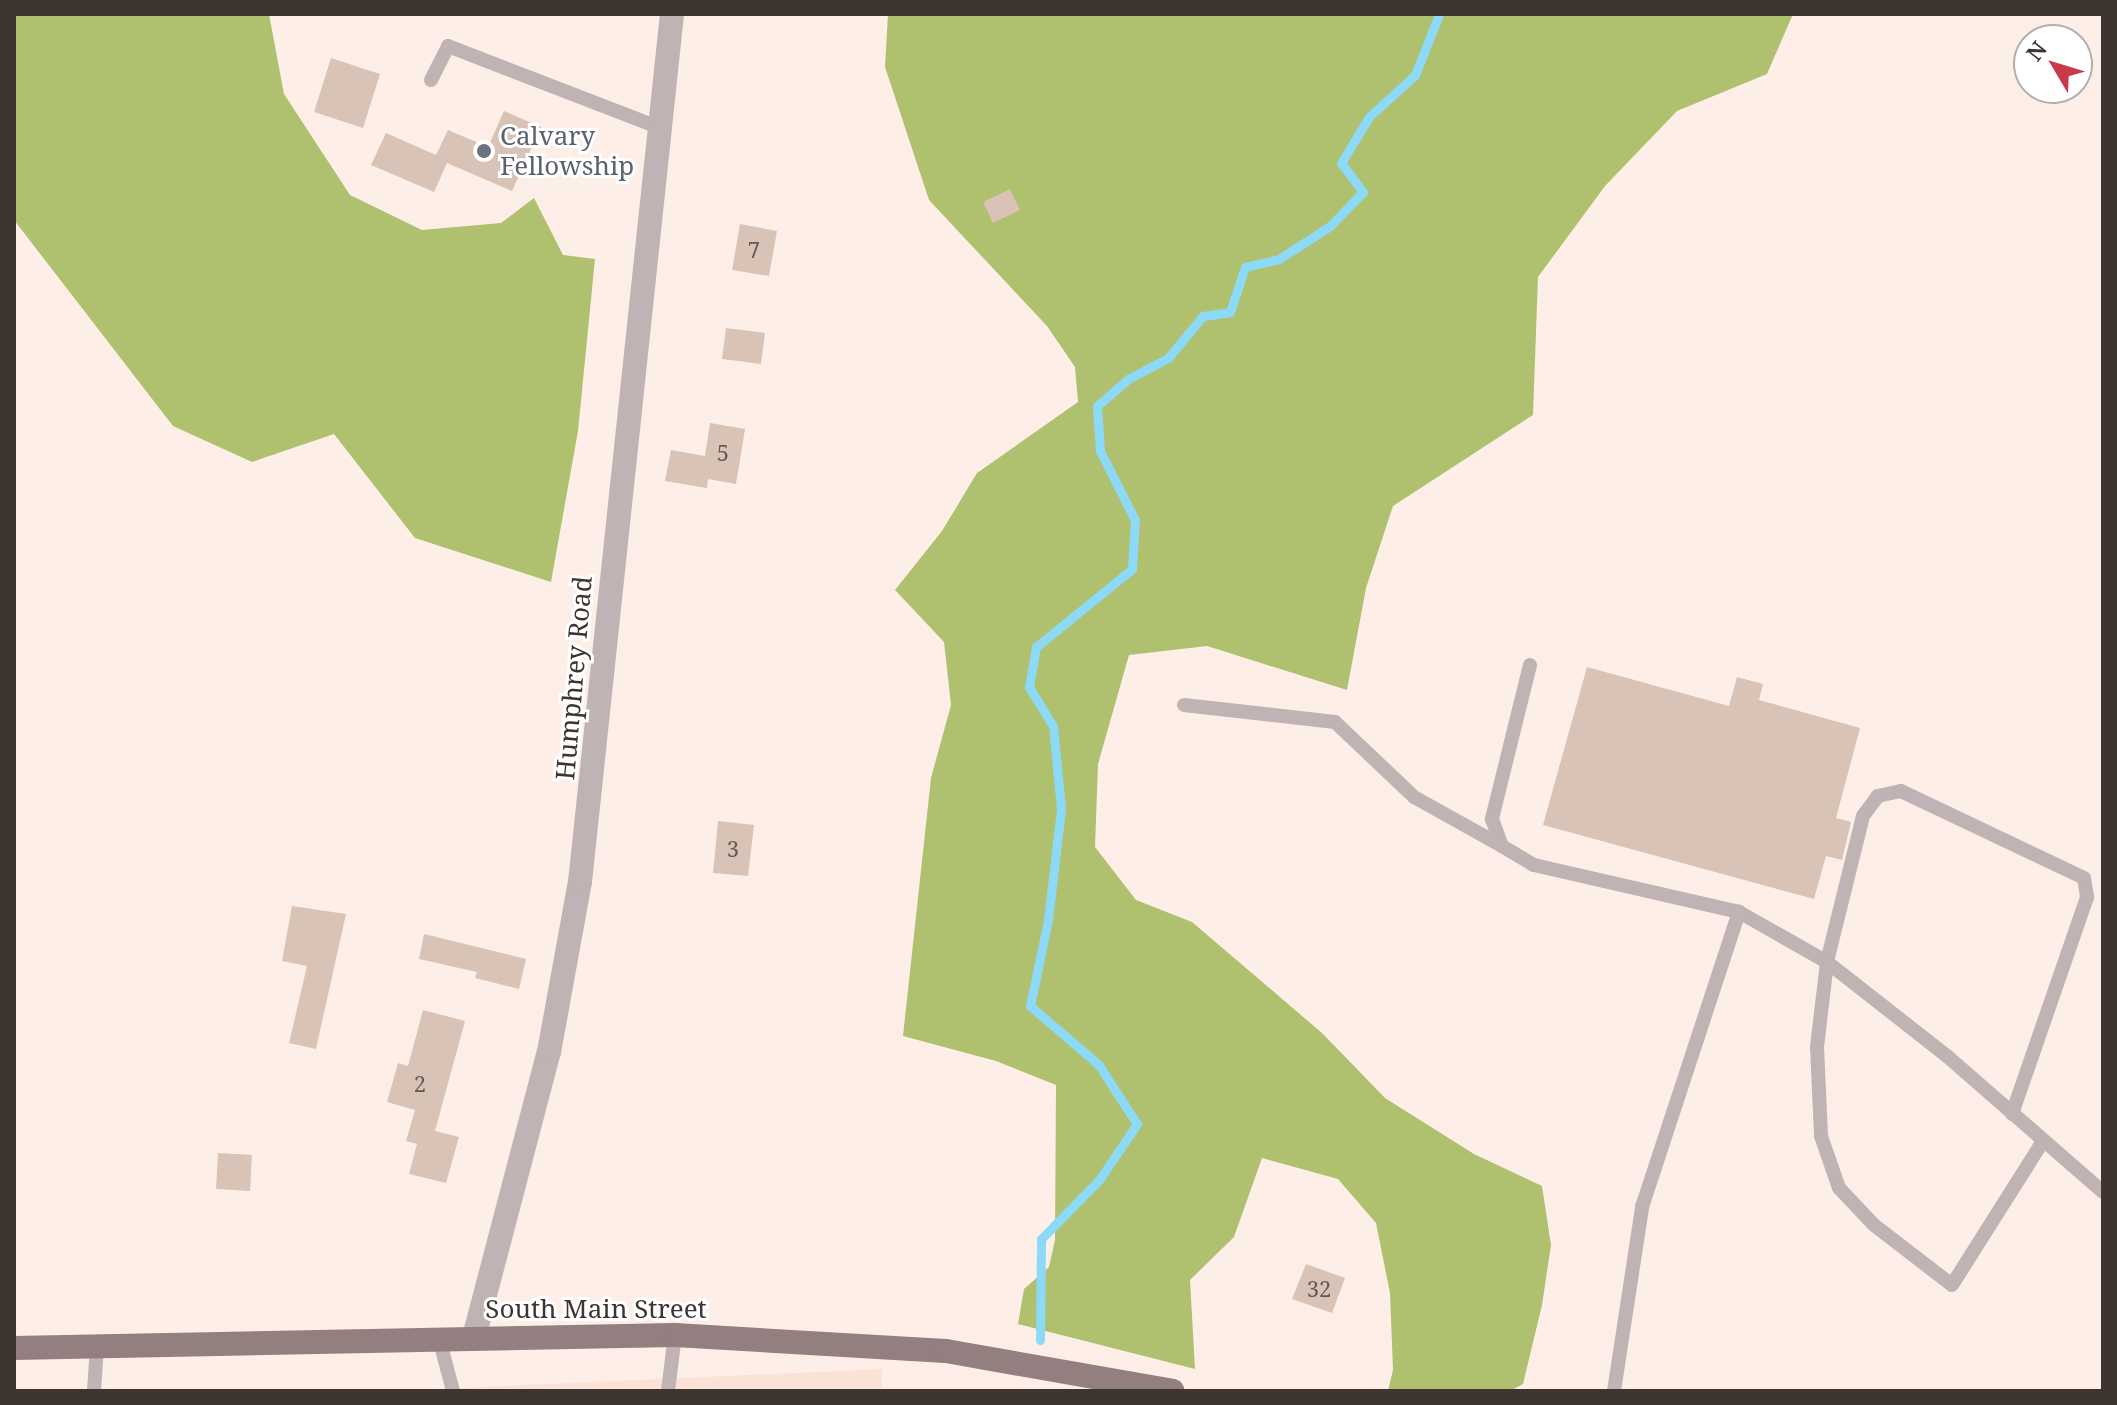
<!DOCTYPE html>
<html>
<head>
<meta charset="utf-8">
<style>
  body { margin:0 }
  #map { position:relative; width:2117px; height:1405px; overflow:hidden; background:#fdefe8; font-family:"Noto Serif",serif }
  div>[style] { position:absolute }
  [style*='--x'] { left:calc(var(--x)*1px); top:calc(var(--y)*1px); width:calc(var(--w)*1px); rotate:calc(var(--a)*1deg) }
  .built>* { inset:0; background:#fbe2d7 }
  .forest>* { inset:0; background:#afc16f }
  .stream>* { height:9px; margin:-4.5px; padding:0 4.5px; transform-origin:4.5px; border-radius:4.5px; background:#8ddaf8 }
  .building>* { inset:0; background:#d8c3b6 }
  .service>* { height:14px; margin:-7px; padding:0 7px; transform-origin:7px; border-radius:7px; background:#bfb3b4 }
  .minor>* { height:24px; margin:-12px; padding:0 12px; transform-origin:12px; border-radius:12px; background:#bfb3b4 }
  .primary>* { height:24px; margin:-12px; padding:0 12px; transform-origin:12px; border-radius:12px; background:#937f7f }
  .dots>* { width:22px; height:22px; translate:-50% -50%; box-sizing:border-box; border:4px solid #fff; border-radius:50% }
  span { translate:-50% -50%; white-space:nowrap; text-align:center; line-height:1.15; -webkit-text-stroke:6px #fff; paint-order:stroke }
  .number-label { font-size:22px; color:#645852 }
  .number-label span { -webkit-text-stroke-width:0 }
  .worship-label { font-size:26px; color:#5b616d }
  .left { translate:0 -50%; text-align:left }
  .street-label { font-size:26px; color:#3e3531 }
  .frame { position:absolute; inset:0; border:16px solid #3e3531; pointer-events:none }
  .north { position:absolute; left:2013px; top:24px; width:80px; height:80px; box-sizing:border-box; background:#fff; border:2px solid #b2aead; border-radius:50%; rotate:308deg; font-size:22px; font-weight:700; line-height:32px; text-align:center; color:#3e3531 }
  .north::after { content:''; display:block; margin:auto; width:28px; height:36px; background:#c93949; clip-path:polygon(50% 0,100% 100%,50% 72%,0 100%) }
</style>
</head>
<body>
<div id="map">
  <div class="built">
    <i style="clip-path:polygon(882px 1369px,882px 1391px,391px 1391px)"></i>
  </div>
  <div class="forest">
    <i style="clip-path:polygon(14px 14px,269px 14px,284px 94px,350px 195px,422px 230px,501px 223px,534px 198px,563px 255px,595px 259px,578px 431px,551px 582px,415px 538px,334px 434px,252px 462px,173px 426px,14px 220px)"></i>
    <i style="clip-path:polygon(888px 14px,1793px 14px,1767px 74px,1677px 111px,1605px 186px,1538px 277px,1533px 415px,1393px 506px,1366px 588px,1347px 690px,1207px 646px,1129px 655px,1098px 764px,1095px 847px,1136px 900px,1192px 922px,1322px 1033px,1385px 1098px,1474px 1154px,1542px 1186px,1551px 1245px,1542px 1305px,1523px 1384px,1510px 1391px,1388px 1391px,1393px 1370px,1390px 1293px,1376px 1223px,1338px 1179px,1262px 1158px,1234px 1237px,1190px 1280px,1195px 1369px,1018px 1324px,1024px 1289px,1049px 1267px,1055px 1240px,1056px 1085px,996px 1061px,903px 1036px,931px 778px,951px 705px,944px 642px,895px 590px,942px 531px,977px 473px,1078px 402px,1075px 367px,1047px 326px,929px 200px,885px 67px)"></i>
  </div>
  <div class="stream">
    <i style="--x:1040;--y:1340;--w:101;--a:-89.4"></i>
    <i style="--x:1041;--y:1239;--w:83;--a:-45.5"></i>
    <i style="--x:1099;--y:1180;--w:68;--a:-55.8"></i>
    <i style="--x:1137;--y:1124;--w:72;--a:-123"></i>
    <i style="--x:1098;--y:1064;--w:89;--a:-139.5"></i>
    <i style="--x:1030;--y:1006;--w:88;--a:-78.2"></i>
    <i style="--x:1048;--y:920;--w:112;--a:-83.3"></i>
    <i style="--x:1061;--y:809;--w:83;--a:-95.5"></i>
    <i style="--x:1053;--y:726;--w:46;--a:-121.6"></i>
    <i style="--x:1029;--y:687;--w:41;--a:-80.1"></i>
    <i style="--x:1036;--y:647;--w:124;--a:-39.1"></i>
    <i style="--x:1132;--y:569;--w:49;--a:-86.5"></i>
    <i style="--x:1135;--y:520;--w:77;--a:-116.9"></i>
    <i style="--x:1100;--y:451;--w:45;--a:-93.8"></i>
    <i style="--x:1097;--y:406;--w:41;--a:-41.1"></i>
    <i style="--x:1128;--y:379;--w:45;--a:-27.7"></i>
    <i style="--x:1168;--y:358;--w:55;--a:-50.2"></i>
    <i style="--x:1203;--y:316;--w:27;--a:-8"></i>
    <i style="--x:1230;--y:312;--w:47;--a:-71.6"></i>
    <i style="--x:1245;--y:267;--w:35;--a:-13"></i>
    <i style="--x:1279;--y:259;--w:61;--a:-32.9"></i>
    <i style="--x:1330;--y:226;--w:47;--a:-45.9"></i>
    <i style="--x:1363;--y:192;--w:36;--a:-127"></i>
    <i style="--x:1341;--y:163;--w:54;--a:-58.7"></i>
    <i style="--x:1369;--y:117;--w:62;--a:-42.4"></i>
    <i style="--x:1415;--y:75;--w:66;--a:-68.5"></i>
  </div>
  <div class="building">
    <i style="clip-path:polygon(331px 58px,380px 74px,363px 128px,314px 112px)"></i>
    <i style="clip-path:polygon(504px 111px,541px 127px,512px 191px,447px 163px,434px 192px,371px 165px,386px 133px,436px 155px,448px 130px,488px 147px)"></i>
    <i style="clip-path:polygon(1010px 189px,1020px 210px,993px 223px,983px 202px)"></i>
    <i style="clip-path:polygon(740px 224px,777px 231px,769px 276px,732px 270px)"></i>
    <i style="clip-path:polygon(726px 328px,765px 333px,761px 364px,722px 359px)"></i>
    <i style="clip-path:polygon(710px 423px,745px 429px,736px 484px,708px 479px,707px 488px,665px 481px,671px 450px,705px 456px)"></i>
    <i style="clip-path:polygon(1587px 667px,1729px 706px,1737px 677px,1763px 684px,1759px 700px,1860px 728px,1836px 818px,1851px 822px,1842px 860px,1826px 856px,1814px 899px,1543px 825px)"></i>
    <i style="clip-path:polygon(718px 821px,754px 825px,748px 876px,713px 873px)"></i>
    <i style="clip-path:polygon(292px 906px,346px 914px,316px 1049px,289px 1043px,307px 966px,282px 961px)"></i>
    <i style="clip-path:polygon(424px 934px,526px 959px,519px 989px,475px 978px,477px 972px,419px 959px)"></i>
    <i style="clip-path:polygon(423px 1010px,465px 1021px,435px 1131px,459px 1137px,446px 1183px,409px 1174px,417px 1144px,406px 1141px,415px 1110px,387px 1102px,398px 1063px,408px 1066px)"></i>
    <i style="clip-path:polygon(218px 1153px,252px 1155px,250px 1191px,216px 1189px)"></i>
    <i style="clip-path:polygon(1306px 1264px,1345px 1278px,1332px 1313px,1292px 1299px)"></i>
  </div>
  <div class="service">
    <i style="--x:431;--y:80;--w:38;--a:-63"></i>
    <i style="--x:448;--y:46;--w:227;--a:21.1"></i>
    <i style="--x:1530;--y:665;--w:159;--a:103.9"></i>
    <i style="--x:1492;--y:819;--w:29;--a:70"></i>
    <i style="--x:1502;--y:846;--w:37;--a:31"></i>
    <i style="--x:1534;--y:865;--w:210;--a:12.9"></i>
    <i style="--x:1739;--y:912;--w:101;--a:29.6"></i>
    <i style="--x:1827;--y:962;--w:152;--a:38.1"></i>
    <i style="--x:1947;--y:1056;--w:207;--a:41.1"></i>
    <i style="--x:1184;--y:705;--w:152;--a:6.4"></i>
    <i style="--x:1335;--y:722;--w:109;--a:43.5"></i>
    <i style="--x:1414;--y:797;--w:101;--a:29.1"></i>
    <i style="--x:2012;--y:1114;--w:230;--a:-70.9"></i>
    <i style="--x:2087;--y:897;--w:19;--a:-99"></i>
    <i style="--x:2084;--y:878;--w:203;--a:-154.6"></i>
    <i style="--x:1901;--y:791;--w:24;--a:168"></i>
    <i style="--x:1878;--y:796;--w:25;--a:127"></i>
    <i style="--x:1863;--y:816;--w:150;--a:103.9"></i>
    <i style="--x:1827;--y:962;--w:86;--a:96.7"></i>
    <i style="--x:1817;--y:1047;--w:89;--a:87.4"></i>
    <i style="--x:1821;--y:1136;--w:55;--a:70.9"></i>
    <i style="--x:1839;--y:1188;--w:51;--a:46.6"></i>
    <i style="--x:1874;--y:1225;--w:98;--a:37.6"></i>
    <i style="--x:1952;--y:1285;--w:170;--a:-57.7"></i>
    <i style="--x:439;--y:1338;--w:55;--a:75.2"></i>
    <i style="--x:94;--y:1391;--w:45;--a:-86.2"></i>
    <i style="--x:668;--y:1391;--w:56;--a:-82.9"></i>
    <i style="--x:1614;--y:1391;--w:186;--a:-81.3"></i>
    <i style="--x:1642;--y:1207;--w:311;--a:-71.8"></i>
  </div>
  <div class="minor">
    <i style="--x:474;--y:1337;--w:295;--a:-75.3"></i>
    <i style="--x:549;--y:1052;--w:173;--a:-79.7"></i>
    <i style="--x:580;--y:882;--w:873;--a:-83.95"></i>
  </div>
  <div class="primary">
    <i style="--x:14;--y:1348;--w:661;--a:-1.13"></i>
    <i style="--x:675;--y:1335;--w:271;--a:3.4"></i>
    <i style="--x:946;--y:1351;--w:230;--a:10"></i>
  </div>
  <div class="dots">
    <i style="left:484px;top:151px;background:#6b7280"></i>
  </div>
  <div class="number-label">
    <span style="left:754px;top:250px">7</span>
    <span style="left:723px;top:453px">5</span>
    <span style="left:733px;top:849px">3</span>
    <span style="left:420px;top:1084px">2</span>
    <span style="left:1319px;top:1289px">32</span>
  </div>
  <div class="worship-label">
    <span class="left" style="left:500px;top:151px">Calvary<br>Fellowship</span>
  </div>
  <div class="street-label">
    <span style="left:574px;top:678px;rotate:-85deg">Humphrey Road</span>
    <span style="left:596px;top:1309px">South Main Street</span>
  </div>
  <div class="frame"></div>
  <div class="north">N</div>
</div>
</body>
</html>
